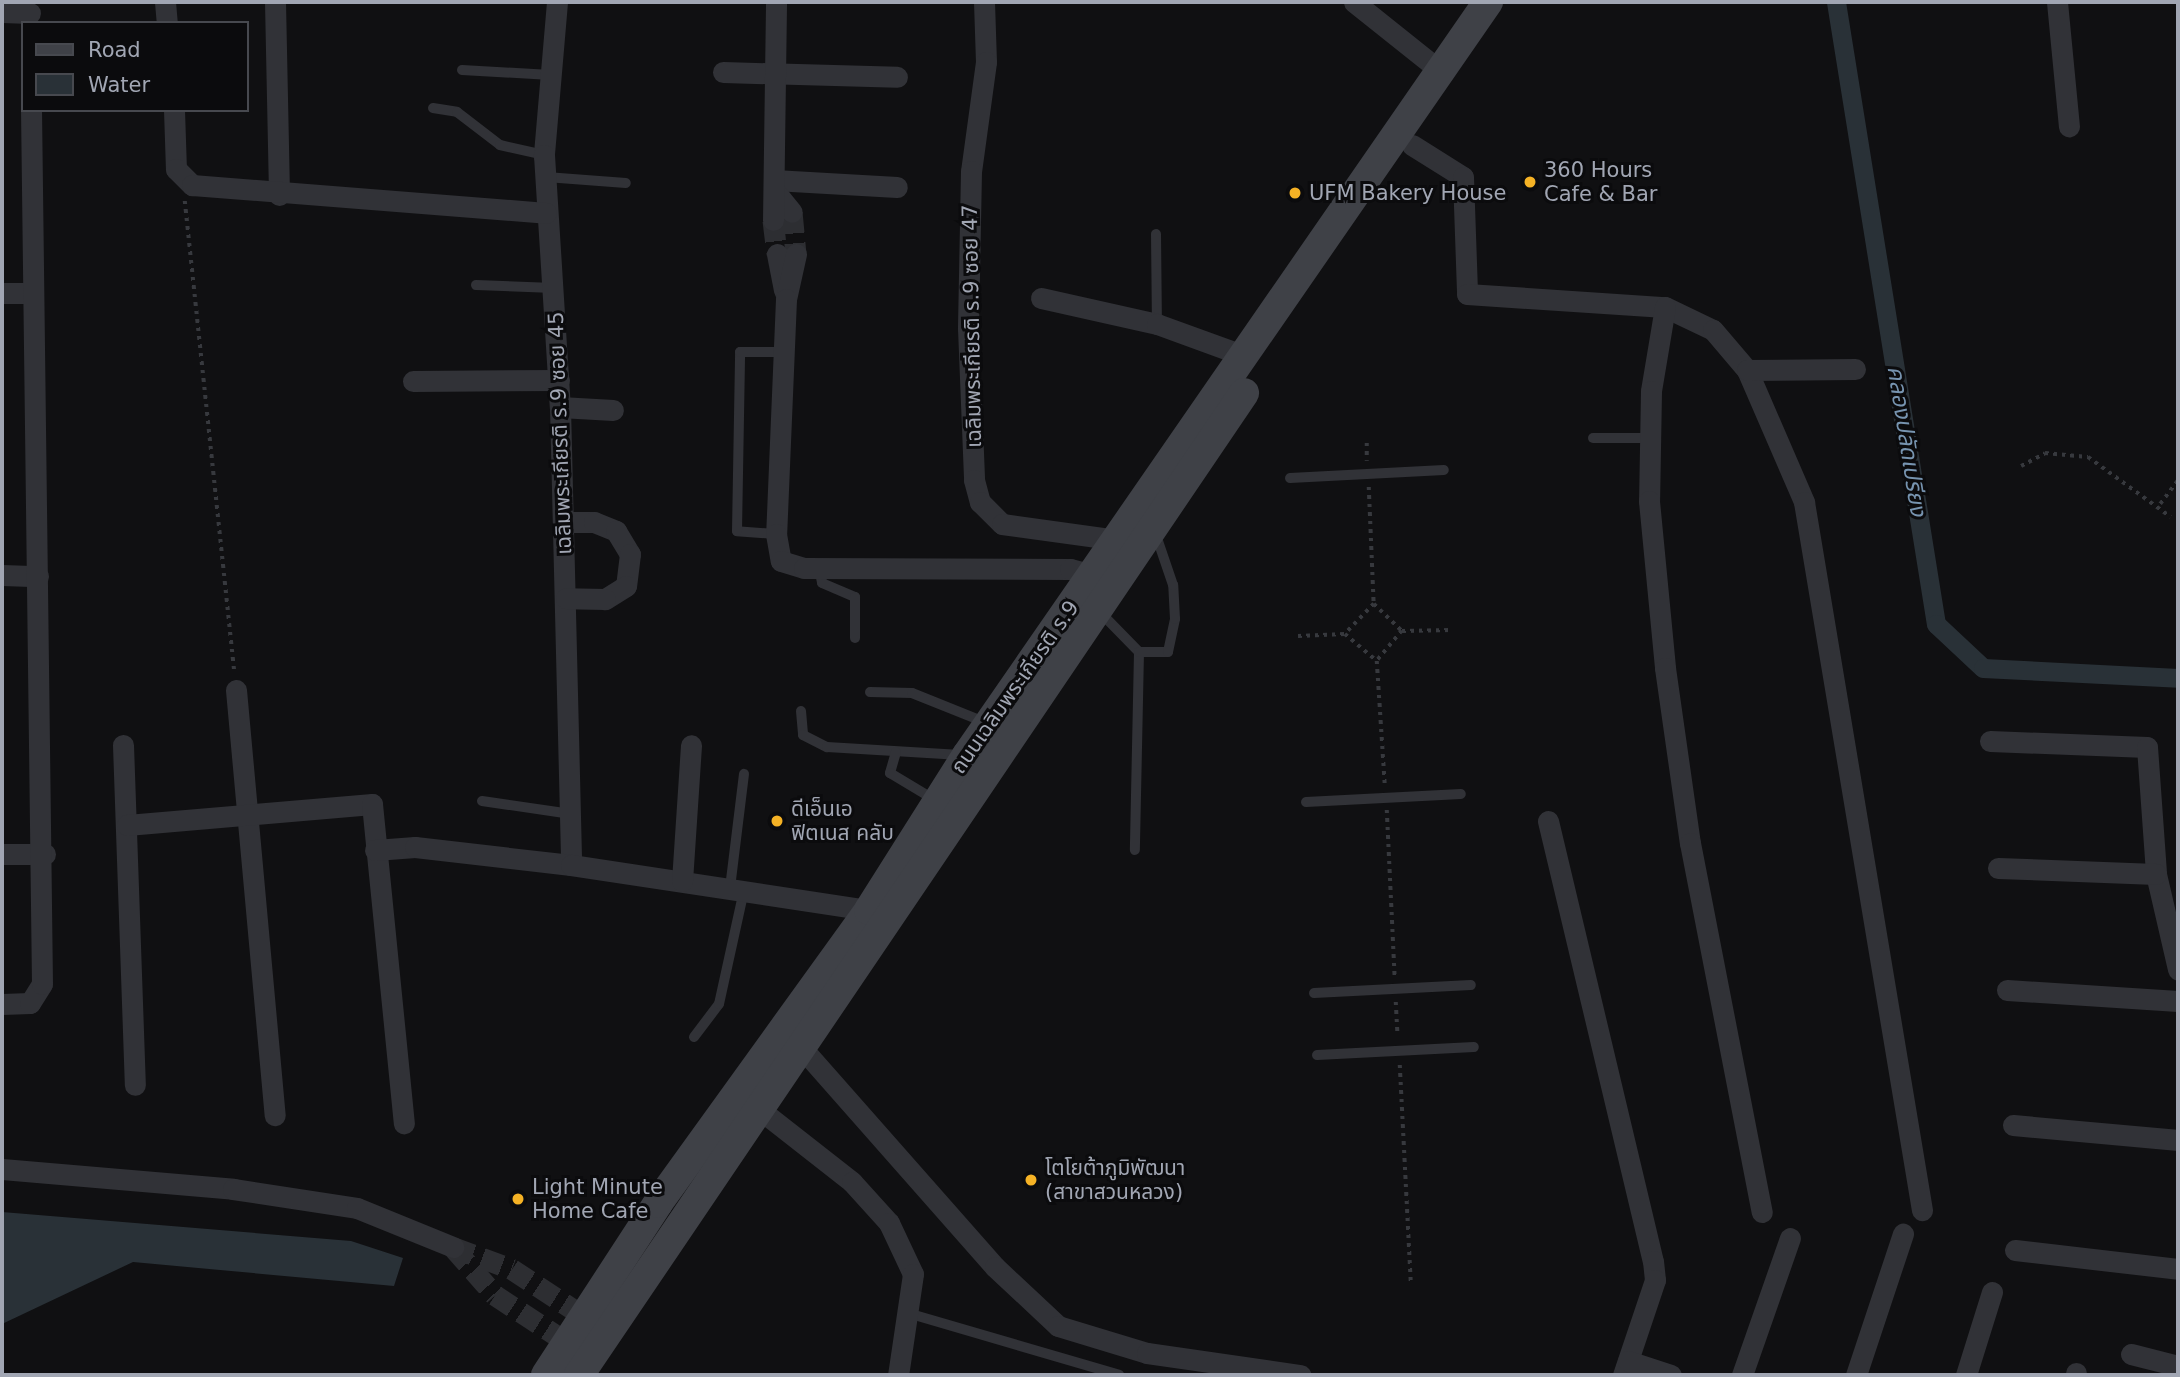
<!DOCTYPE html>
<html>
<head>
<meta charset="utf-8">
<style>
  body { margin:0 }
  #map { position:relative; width:2180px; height:1377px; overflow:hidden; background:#101012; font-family:"DejaVu Sans","Noto Sans Thai",sans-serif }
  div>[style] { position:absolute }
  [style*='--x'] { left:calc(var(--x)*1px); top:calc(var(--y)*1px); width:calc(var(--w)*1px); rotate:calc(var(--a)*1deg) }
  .water>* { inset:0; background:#293137 }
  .canal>* { height:19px; margin:-9.5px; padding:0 9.5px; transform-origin:9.5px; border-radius:9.5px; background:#293137 }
  .street-tunnel>* { height:21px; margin-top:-10.5px; transform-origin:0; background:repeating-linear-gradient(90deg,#2d2e32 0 21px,transparent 0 31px) }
  .path>* { height:3.5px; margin-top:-1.75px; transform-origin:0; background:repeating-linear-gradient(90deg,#37393e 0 3.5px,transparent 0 8.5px) }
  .lane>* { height:10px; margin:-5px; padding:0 5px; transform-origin:5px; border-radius:5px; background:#313237 }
  .street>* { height:21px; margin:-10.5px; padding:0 10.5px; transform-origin:10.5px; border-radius:10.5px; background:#313237 }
  .secondary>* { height:30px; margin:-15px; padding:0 15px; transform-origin:15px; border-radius:15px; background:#3f4147 }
  .dots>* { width:19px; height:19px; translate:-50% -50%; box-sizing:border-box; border:4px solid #0b0b0d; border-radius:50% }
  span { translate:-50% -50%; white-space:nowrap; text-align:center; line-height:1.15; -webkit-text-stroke:6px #0b0b0d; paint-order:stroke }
  .poi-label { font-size:21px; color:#a1a6b3 }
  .left { translate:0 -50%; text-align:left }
  .street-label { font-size:21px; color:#a1a6b3 }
  .water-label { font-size:23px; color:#7794b0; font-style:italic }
  .frame { position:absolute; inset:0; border:4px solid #a1a6b3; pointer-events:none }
  .legend { position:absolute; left:21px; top:21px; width:228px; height:91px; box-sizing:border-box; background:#0b0b0d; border:2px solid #47494f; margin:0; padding:9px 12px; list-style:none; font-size:21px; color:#a1a6b3 }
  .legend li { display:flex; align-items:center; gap:14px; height:35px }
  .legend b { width:35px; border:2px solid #47494f }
</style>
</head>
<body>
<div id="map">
  <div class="water">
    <i style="clip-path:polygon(2px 1212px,351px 1241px,403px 1258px,394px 1286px,133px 1262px,2px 1324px)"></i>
  </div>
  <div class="canal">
    <i style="--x:1836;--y:2;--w:630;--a:80.87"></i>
    <i style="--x:1936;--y:624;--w:64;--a:43.1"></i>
    <i style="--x:1983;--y:668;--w:195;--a:2.9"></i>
  </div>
  <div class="street-tunnel">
    <i style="--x:792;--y:212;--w:42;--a:84.6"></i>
    <i style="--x:773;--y:220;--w:34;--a:83"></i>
    <i style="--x:453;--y:1247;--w:64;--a:48.8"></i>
    <i style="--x:495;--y:1295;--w:87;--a:33.3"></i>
    <i style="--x:453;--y:1247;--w:63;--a:20.4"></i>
    <i style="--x:512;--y:1269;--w:87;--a:33.3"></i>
  </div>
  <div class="path">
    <i style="--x:185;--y:201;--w:475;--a:84"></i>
    <i style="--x:1367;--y:443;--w:18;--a:90"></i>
    <i style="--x:2021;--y:466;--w:27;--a:-28"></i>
    <i style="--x:2045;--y:453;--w:43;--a:5.3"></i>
    <i style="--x:2088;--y:457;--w:102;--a:35.9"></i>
    <i style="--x:1369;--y:487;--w:117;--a:87.6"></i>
    <i style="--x:1374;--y:604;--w:42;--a:134"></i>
    <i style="--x:1345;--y:634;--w:42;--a:40.2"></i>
    <i style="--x:1377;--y:661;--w:123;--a:86.3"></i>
    <i style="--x:2160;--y:504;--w:30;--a:-53"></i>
    <i style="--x:1374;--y:604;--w:39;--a:44"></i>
    <i style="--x:1402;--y:631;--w:39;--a:130"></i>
    <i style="--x:1402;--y:631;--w:50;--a:-1.1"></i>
    <i style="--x:1298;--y:636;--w:47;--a:-2.4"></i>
    <i style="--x:1387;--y:810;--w:167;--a:87.3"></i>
    <i style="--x:1396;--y:1002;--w:34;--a:87"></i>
    <i style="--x:1400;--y:1065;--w:217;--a:87.1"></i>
  </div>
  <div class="lane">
    <i style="--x:462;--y:70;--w:89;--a:3.2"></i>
    <i style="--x:433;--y:108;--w:24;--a:9"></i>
    <i style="--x:457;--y:112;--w:54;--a:37.5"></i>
    <i style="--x:500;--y:145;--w:45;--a:12.8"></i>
    <i style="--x:546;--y:177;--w:80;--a:4.3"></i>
    <i style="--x:1156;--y:234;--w:90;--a:89.4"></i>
    <i style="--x:476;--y:285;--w:78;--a:2.2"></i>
    <i style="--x:1593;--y:438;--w:56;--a:0"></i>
    <i style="--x:1290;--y:478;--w:154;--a:-3"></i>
    <i style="--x:776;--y:534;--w:39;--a:-176"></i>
    <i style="--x:737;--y:531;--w:179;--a:-89"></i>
    <i style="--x:740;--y:352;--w:44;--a:0"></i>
    <i style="--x:819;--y:567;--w:16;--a:79"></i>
    <i style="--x:822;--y:583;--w:36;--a:23"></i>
    <i style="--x:855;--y:597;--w:41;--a:90"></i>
    <i style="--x:1099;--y:611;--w:57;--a:45.7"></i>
    <i style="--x:1139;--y:652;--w:198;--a:91.2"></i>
    <i style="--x:1139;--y:652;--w:29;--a:0"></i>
    <i style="--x:1168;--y:652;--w:34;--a:-78"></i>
    <i style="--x:1175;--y:619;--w:34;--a:-93"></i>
    <i style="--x:1173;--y:585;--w:56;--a:-108.8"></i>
    <i style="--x:870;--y:692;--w:42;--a:1.4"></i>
    <i style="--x:912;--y:693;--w:81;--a:21.8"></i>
    <i style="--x:801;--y:711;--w:24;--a:85"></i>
    <i style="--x:803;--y:735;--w:27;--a:27"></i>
    <i style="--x:827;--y:747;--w:134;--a:3.4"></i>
    <i style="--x:896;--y:752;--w:22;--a:106"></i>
    <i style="--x:890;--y:773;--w:52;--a:31"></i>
    <i style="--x:482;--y:801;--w:90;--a:8.3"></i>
    <i style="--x:1306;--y:802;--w:155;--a:-3"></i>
    <i style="--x:730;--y:888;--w:115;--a:-83"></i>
    <i style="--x:1314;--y:993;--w:157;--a:-2.9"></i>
    <i style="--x:694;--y:1037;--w:41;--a:-52.9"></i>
    <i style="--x:719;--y:1004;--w:117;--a:-77.6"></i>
    <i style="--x:1317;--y:1055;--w:157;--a:-2.9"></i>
    <i style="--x:911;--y:1314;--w:217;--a:16.3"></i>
  </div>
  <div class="street">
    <i style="--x:165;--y:2;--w:21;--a:85"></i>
    <i style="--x:275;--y:2;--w:193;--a:88.8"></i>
    <i style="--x:557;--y:2;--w:154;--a:94.9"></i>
    <i style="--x:544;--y:155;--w:253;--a:86.4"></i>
    <i style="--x:560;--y:407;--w:458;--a:88.6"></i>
    <i style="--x:984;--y:2;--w:60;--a:88.1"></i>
    <i style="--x:986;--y:62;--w:110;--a:97.8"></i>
    <i style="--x:971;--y:171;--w:157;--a:91.1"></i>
    <i style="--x:968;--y:328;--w:152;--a:87.7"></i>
    <i style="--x:974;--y:480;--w:23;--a:75"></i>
    <i style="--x:980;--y:502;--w:31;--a:45"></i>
    <i style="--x:1002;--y:524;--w:116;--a:7.9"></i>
    <i style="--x:1354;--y:2;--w:114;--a:38.6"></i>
    <i style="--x:2057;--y:2;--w:125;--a:84.5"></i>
    <i style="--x:2;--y:12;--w:28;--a:2"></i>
    <i style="--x:723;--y:72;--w:174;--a:1.6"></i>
    <i style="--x:174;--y:110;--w:59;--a:88.1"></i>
    <i style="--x:176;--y:169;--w:23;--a:45"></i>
    <i style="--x:192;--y:185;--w:355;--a:4.5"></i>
    <i style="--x:1412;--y:145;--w:60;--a:32.1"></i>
    <i style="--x:1463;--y:177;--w:117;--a:88"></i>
    <i style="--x:1467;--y:294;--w:198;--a:3.8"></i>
    <i style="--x:1665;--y:307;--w:53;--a:25.6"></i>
    <i style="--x:1713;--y:330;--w:52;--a:49.6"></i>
    <i style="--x:1747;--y:370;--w:144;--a:66.6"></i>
    <i style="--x:1804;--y:502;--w:718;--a:80.54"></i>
    <i style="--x:774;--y:180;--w:123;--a:3.3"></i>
    <i style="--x:774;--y:190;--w:28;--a:51"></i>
    <i style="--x:773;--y:220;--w:218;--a:-89.2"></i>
    <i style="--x:777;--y:254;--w:37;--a:79"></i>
    <i style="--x:796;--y:254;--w:46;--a:102.5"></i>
    <i style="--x:786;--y:299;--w:235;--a:92.4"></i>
    <i style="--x:776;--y:534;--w:27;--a:80"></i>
    <i style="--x:781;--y:561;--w:24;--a:17"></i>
    <i style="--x:804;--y:568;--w:266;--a:0.2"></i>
    <i style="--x:1070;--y:569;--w:24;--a:15"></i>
    <i style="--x:2;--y:293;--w:29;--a:0"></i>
    <i style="--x:1041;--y:298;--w:119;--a:12.6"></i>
    <i style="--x:1157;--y:324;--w:94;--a:20"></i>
    <i style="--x:1665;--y:307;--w:85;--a:99.5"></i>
    <i style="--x:1651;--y:391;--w:110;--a:91"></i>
    <i style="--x:1649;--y:501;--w:168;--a:84.5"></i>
    <i style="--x:1665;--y:668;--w:177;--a:81.9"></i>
    <i style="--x:1690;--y:843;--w:376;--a:79"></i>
    <i style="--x:1747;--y:370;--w:108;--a:-0.5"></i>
    <i style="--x:413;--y:381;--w:146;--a:-0.4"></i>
    <i style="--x:560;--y:407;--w:53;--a:3.2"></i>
    <i style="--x:563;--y:522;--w:31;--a:0"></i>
    <i style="--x:594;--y:522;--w:24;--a:22"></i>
    <i style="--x:616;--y:531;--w:27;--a:59"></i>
    <i style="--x:630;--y:554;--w:32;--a:97"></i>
    <i style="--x:626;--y:586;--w:25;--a:148"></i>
    <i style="--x:605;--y:599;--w:39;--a:-179"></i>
    <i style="--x:2;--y:575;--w:36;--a:2"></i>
    <i style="--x:236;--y:690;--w:427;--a:84.8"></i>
    <i style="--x:1990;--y:741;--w:157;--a:2.2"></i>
    <i style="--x:2147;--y:747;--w:127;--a:85.9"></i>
    <i style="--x:2156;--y:874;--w:98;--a:77"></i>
    <i style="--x:123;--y:745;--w:340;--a:88"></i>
    <i style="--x:1548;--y:821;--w:452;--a:76.6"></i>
    <i style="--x:1653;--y:1261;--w:19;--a:84"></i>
    <i style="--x:1655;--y:1280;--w:100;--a:108.6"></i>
    <i style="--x:127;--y:825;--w:246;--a:-4.9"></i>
    <i style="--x:372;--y:804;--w:321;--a:84.3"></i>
    <i style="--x:375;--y:850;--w:40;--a:-4.3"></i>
    <i style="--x:415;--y:847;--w:157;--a:6.6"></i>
    <i style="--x:571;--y:865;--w:301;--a:8.6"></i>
    <i style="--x:2;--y:854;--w:43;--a:0"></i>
    <i style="--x:1998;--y:868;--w:158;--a:2.2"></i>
    <i style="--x:682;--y:881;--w:136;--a:-86.2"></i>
    <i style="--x:2007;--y:990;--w:171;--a:3.7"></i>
    <i style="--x:2;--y:1004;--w:28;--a:-2"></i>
    <i style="--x:30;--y:1003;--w:22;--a:-58"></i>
    <i style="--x:42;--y:984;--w:874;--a:-90.72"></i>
    <i style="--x:801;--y:1047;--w:293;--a:48.6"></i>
    <i style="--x:995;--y:1267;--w:86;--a:43.1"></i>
    <i style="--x:1058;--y:1326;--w:93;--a:16.9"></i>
    <i style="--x:1147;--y:1353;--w:155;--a:8.2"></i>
    <i style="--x:759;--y:1109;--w:118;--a:38.1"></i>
    <i style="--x:852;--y:1182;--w:55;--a:47.9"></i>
    <i style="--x:889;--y:1223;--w:56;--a:64.8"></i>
    <i style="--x:913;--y:1274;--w:102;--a:98.4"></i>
    <i style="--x:2013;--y:1125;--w:166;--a:5.2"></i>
    <i style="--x:2;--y:1169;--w:232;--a:4.9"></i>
    <i style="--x:233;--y:1189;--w:125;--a:8.7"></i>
    <i style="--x:357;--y:1208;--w:104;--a:22.1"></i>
    <i style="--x:2015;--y:1250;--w:164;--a:6.6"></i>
    <i style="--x:2131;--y:1354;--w:49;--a:14.3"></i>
    <i style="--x:1628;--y:1361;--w:45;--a:18"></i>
    <i style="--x:1742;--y:1375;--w:145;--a:-70.7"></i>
    <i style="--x:1856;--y:1375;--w:149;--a:-71.6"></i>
    <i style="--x:1966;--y:1375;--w:87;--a:-72.6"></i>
    <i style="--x:2076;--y:1375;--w:2;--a:-90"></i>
  </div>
  <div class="secondary">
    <i style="--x:546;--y:1375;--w:205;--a:-56.9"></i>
    <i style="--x:658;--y:1203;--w:361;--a:-54.2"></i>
    <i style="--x:869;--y:910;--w:183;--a:-57.7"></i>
    <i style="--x:967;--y:755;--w:916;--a:-55.32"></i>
    <i style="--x:579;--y:1375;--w:1186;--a:-55.89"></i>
  </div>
  <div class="dots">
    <i style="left:1530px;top:182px;background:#f5b225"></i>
    <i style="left:1295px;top:193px;background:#f5b225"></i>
    <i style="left:777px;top:821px;background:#f5b225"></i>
    <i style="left:1031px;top:1180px;background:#f5b225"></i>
    <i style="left:518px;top:1199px;background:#f5b225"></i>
  </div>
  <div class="poi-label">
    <span class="left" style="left:1544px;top:182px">360 Hours<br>Cafe &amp; Bar</span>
    <span class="left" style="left:1309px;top:193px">UFM Bakery House</span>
    <span class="left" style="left:791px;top:821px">ดีเอ็นเอ<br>ฟิตเนส คลับ</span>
    <span class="left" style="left:1045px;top:1180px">โตโยต้าภูมิพัฒนา<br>(สาขาสวนหลวง)</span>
    <span class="left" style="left:532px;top:1199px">Light Minute<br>Home Cafe</span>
  </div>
  <div class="street-label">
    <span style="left:972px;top:326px;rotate:-91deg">เฉลิมพระเกียรติ ร.9 ซอย 47</span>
    <span style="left:560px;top:433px;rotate:-92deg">เฉลิมพระเกียรติ ร.9 ซอย 45</span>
    <span style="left:1015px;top:687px;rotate:-55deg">ถนนเฉลิมพระเกียรติ ร.9</span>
  </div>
  <div class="water-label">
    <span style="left:1907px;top:441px;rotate:81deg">คลองปลัดเปรียง</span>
  </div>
  <div class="frame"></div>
  <ul class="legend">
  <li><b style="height:9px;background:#3f4147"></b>Road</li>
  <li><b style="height:19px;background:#293137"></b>Water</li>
  </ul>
</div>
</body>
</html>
